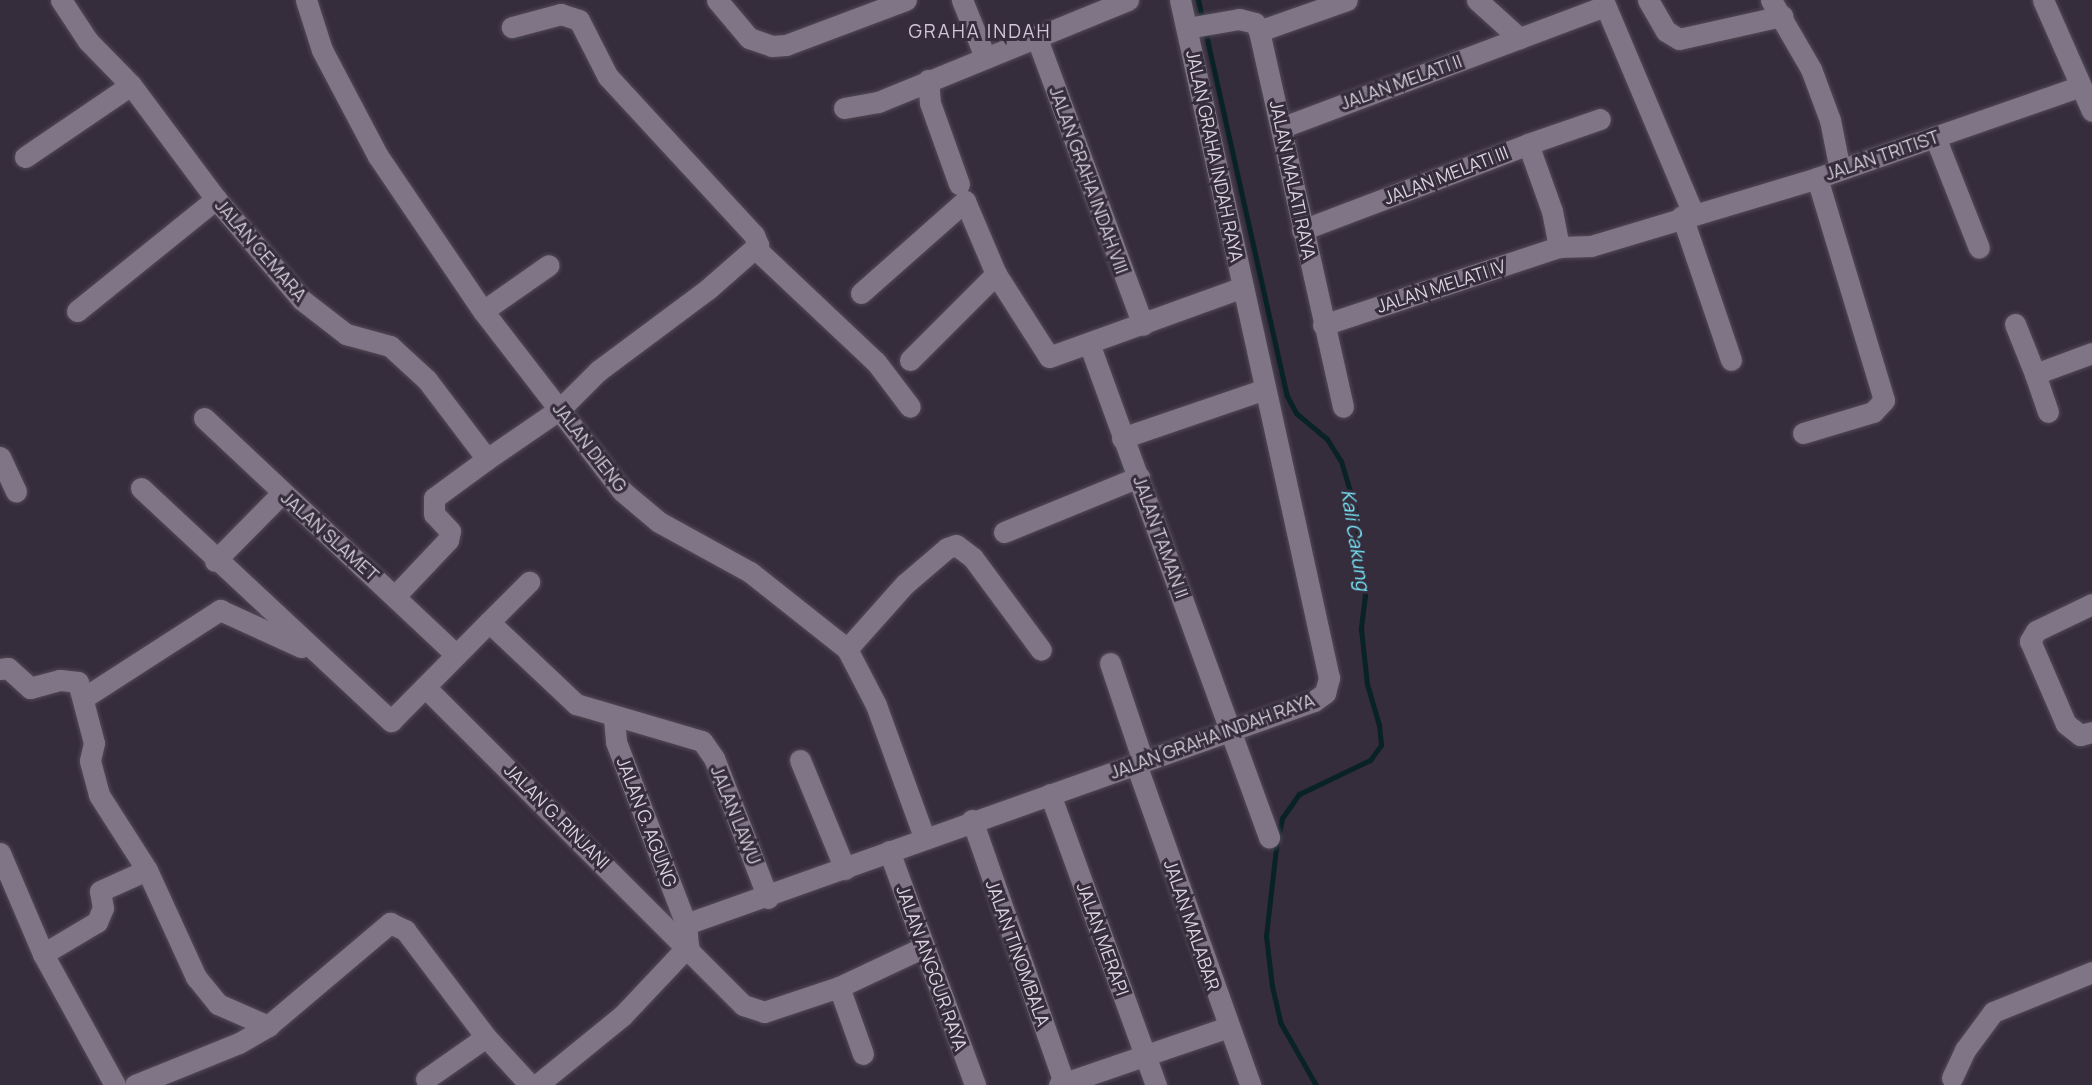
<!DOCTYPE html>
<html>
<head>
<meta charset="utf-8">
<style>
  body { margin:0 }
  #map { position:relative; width:2092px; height:1085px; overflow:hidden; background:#352c3c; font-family:Manrope,sans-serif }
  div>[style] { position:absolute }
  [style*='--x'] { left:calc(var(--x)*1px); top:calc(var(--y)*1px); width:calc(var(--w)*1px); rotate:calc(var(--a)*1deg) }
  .stream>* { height:5px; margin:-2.5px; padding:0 2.5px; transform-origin:2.5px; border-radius:2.5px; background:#092226 }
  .roads { filter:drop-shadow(0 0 2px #514a56) drop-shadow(0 0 2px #514a56) }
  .minor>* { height:21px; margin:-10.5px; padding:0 10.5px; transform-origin:10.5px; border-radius:10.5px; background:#807587 }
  span { translate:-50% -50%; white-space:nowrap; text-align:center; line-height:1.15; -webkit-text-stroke:6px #352c3c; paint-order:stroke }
  .street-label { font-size:18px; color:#d8d3dd }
  .neighbourhood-label { font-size:19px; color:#d1c5d9; letter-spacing:2px }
  .water-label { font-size:19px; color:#77e9fb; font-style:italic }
</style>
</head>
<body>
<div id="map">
  <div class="stream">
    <i style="--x:1198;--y:0;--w:22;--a:77"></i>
    <i style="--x:1205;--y:30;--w:375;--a:77.4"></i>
    <i style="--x:1287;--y:396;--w:19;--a:62"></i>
    <i style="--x:1296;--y:413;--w:40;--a:40"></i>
    <i style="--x:1327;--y:439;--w:26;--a:58"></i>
    <i style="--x:1341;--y:461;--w:49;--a:73.4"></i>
    <i style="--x:1355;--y:508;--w:88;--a:83.4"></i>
    <i style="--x:1365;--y:595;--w:34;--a:97"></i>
    <i style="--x:1361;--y:629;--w:55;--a:83.8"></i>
    <i style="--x:1367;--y:684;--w:43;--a:73.7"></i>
    <i style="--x:1379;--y:725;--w:20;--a:84"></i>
    <i style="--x:1381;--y:745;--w:19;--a:126"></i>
    <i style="--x:1370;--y:760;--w:79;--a:154.4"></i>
    <i style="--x:1299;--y:794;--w:29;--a:125"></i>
    <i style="--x:1282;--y:818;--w:31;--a:101"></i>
    <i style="--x:1276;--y:848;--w:89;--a:96.5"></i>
    <i style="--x:1266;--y:936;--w:50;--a:83.2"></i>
    <i style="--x:1272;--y:986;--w:37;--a:77"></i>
    <i style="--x:1280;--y:1022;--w:73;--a:60.3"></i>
  </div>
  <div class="roads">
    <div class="minor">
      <i style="--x:61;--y:0;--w:49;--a:56.6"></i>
      <i style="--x:88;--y:41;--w:62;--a:45.7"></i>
      <i style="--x:131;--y:85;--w:142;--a:53.3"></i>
      <i style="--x:216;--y:199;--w:133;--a:49.6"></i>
      <i style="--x:302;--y:300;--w:56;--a:37.7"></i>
      <i style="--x:346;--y:334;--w:46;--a:15.3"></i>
      <i style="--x:390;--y:346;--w:50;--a:42.6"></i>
      <i style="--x:427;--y:380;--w:99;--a:52.8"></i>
      <i style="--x:487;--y:459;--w:88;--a:-34.4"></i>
      <i style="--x:560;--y:409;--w:54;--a:-45"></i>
      <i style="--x:598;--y:371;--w:137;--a:-36.7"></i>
      <i style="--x:708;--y:289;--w:67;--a:-41.3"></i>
      <i style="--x:758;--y:245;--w:11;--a:-112"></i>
      <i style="--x:754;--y:235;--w:215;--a:-132.7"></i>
      <i style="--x:608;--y:77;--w:64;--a:-117"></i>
      <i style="--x:579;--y:20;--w:19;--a:-162"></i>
      <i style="--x:561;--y:14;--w:51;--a:165.1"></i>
      <i style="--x:306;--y:0;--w:52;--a:72.3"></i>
      <i style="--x:322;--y:50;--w:120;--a:62.2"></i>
      <i style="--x:378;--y:156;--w:187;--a:55.9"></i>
      <i style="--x:483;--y:311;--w:227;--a:52.3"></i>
      <i style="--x:622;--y:491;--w:48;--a:40"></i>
      <i style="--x:659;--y:522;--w:104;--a:28.8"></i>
      <i style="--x:750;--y:572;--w:124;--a:38.4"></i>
      <i style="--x:847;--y:649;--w:63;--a:62.6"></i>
      <i style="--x:876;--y:705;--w:140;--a:70"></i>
      <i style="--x:717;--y:0;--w:50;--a:49.9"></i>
      <i style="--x:749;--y:38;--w:24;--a:19"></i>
      <i style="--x:772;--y:46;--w:14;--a:-4"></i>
      <i style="--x:786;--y:45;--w:128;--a:-20.6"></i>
      <i style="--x:962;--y:0;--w:61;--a:68"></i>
      <i style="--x:1477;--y:0;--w:57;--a:42.1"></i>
      <i style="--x:1603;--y:0;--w:231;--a:67.1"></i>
      <i style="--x:1648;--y:0;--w:36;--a:60"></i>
      <i style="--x:1666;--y:31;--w:15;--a:32"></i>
      <i style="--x:1679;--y:39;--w:106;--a:-12.6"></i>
      <i style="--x:1771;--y:0;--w:80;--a:59.9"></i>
      <i style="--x:1811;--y:69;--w:54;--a:69.6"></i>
      <i style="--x:1830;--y:120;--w:51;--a:78.7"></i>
      <i style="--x:2043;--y:0;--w:121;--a:66.2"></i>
      <i style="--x:1187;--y:28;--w:53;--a:-9.8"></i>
      <i style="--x:1239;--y:19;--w:16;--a:14"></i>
      <i style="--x:1255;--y:23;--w:9;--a:63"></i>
      <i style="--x:1259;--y:31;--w:385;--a:77.4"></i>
      <i style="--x:1259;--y:31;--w:93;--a:-19.4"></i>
      <i style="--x:1036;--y:36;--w:308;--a:69.7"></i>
      <i style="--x:928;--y:80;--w:23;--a:85"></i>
      <i style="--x:930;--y:103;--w:86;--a:70.3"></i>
      <i style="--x:844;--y:108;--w:35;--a:-10"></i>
      <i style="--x:878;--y:102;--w:270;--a:-22.2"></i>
      <i style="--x:1283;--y:127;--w:344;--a:-20.6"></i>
      <i style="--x:1935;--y:137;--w:119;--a:68.4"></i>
      <i style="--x:1528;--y:144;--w:76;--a:-19.1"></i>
      <i style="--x:25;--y:157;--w:128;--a:-34.2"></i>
      <i style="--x:1682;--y:216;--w:152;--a:71.2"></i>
      <i style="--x:1302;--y:230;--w:242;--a:-20.8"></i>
      <i style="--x:1528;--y:144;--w:71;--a:70.3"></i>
      <i style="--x:1552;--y:211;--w:37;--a:79"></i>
      <i style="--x:757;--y:250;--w:163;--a:43.3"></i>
      <i style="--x:876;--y:362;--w:56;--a:52.9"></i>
      <i style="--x:861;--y:293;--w:139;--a:-41.5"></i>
      <i style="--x:965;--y:201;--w:79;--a:67"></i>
      <i style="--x:996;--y:274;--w:98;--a:57.4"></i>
      <i style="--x:1049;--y:357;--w:206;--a:-19.8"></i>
      <i style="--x:77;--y:311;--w:179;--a:-38.9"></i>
      <i style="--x:483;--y:311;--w:80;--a:-34.9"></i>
      <i style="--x:2015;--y:324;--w:54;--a:68.2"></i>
      <i style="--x:2035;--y:374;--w:61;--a:-20.2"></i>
      <i style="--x:1323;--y:325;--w:249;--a:-18.3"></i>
      <i style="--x:1559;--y:247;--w:32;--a:-2"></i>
      <i style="--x:1591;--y:246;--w:236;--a:-16.7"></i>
      <i style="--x:1817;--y:178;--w:277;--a:-19.2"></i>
      <i style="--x:1090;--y:346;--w:523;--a:69.97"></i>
      <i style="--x:910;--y:360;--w:122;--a:-45"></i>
      <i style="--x:2035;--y:374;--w:40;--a:71.1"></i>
      <i style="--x:204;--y:418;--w:346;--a:43.2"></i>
      <i style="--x:1803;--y:433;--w:73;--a:-16.7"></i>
      <i style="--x:1873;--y:412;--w:16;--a:-47"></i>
      <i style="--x:1884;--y:400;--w:232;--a:-106.8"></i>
      <i style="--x:1122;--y:438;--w:151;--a:-18.9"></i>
      <i style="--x:0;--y:457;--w:38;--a:65"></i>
      <i style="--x:141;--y:488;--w:342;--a:43"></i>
      <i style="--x:391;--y:721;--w:139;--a:-45.3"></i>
      <i style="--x:489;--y:622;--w:120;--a:43.3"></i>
      <i style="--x:576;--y:704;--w:131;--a:16.4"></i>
      <i style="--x:702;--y:741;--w:21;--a:55"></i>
      <i style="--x:714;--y:758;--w:150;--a:68.9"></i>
      <i style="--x:1004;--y:532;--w:146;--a:-22.2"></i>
      <i style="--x:215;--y:561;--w:95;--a:-45.4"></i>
      <i style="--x:396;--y:595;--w:76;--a:-46.6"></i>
      <i style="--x:448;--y:540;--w:9;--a:-77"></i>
      <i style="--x:450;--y:531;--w:23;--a:-133"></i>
      <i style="--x:434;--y:514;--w:16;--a:-90"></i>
      <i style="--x:434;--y:498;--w:66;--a:-36.3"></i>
      <i style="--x:2092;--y:604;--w:62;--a:154.3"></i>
      <i style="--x:2036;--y:631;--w:12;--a:121"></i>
      <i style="--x:2030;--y:641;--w:90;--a:66.6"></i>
      <i style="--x:2066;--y:724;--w:18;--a:38"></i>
      <i style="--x:2080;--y:735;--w:12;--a:-14"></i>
      <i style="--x:489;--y:622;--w:57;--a:-45"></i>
      <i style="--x:847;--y:649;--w:87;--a:-48.3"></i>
      <i style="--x:905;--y:584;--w:55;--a:-40.6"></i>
      <i style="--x:947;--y:548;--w:9;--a:-18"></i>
      <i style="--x:956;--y:545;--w:21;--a:37"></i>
      <i style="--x:973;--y:558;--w:114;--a:53.5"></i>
      <i style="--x:1110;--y:663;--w:103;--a:71.4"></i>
      <i style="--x:0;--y:669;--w:8;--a:-7"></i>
      <i style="--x:8;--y:668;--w:30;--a:42"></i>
      <i style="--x:30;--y:688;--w:31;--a:-15"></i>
      <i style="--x:60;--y:680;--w:18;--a:6"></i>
      <i style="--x:78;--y:682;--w:63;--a:75.3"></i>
      <i style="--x:94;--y:743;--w:18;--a:103"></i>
      <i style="--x:90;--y:761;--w:35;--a:75"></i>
      <i style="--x:99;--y:795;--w:89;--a:57.4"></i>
      <i style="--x:147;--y:870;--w:118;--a:65.4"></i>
      <i style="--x:196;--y:977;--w:35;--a:51"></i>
      <i style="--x:218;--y:1004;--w:55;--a:23.7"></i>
      <i style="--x:425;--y:687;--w:450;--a:45"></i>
      <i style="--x:743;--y:1005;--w:22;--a:18"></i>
      <i style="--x:764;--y:1012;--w:79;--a:-18.4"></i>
      <i style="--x:839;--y:987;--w:94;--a:-25.2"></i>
      <i style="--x:85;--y:697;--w:161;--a:-32.8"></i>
      <i style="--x:220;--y:610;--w:89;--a:24.6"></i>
      <i style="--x:614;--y:718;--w:24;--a:85"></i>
      <i style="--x:616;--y:742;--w:195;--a:69"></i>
      <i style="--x:800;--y:760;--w:118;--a:67.6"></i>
      <i style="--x:1136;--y:764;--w:341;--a:70.4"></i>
      <i style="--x:1050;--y:794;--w:310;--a:70"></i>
      <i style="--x:972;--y:820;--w:281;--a:70.7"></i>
      <i style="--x:889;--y:851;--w:249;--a:69.8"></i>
      <i style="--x:0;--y:853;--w:110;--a:66.9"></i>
      <i style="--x:43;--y:954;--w:149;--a:61.2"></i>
      <i style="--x:688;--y:946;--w:22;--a:-95"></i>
      <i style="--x:686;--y:924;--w:666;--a:-19.55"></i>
      <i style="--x:1314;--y:701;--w:14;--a:-36"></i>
      <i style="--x:1325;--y:693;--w:16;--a:-75"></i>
      <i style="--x:1329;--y:678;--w:694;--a:-102.39"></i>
      <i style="--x:43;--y:954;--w:63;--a:-30.7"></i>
      <i style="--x:97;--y:922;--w:15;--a:-67"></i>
      <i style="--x:103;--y:908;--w:17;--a:-100"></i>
      <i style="--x:100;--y:891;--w:51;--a:-24.1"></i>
      <i style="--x:839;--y:987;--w:71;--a:70.3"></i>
      <i style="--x:1952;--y:1078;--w:31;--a:-65"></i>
      <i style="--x:1965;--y:1050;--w:47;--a:-53.6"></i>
      <i style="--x:1993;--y:1012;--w:107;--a:-22"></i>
      <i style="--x:426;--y:1079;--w:73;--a:-35"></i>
      <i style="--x:135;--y:1085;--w:112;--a:-22"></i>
      <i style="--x:239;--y:1043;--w:34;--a:-30"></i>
      <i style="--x:268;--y:1026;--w:160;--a:-40.2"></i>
      <i style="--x:390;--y:923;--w:17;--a:25"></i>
      <i style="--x:405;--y:930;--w:134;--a:52.9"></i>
      <i style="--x:486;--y:1037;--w:65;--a:47.5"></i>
      <i style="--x:537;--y:1085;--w:111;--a:-39.1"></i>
      <i style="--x:623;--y:1015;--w:95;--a:-46.7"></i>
      <i style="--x:1059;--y:1085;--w:179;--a:-18.9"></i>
    </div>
  </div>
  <div class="street-label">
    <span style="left:1401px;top:82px;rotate:-20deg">JALAN MELATI II</span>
    <span style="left:1882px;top:155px;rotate:-19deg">JALAN TRITIST</span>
    <span style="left:1215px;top:156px;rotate:78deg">JALAN GRAHA INDAH RAYA</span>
    <span style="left:1446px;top:175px;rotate:-21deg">JALAN MELATI III</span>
    <span style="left:1089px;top:180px;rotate:70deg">JALAN GRAHA INDAH VIII</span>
    <span style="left:1293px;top:180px;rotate:78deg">JALAN MALATI RAYA</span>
    <span style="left:261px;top:250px;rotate:49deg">JALAN CEMARA</span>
    <span style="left:1441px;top:286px;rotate:-18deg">JALAN MELATI IV</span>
    <span style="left:590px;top:447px;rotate:52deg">JALAN DIENG</span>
    <span style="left:330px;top:536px;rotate:42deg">JALAN SLAMET</span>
    <span style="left:1161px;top:537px;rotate:70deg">JALAN TAMAN II</span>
    <span style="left:1212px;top:736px;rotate:-20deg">JALAN GRAHA INDAH RAYA</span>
    <span style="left:736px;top:815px;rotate:68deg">JALAN LAWU</span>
    <span style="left:557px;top:816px;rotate:45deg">JALAN G. RINJANI</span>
    <span style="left:647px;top:822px;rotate:69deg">JALAN G. AGUNG</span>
    <span style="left:1192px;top:925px;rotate:71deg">JALAN MALABAR</span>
    <span style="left:1103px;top:939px;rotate:70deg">JALAN MERAPI</span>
    <span style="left:1018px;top:953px;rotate:70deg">JALAN TINOMBALA</span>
    <span style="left:932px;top:968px;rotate:70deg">JALAN ANGGUR RAYA</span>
  </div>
  <div class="neighbourhood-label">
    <span style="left:980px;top:32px">GRAHA INDAH</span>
  </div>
  <div class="water-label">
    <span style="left:1355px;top:540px;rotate:81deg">Kali Cakung</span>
  </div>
</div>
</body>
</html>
